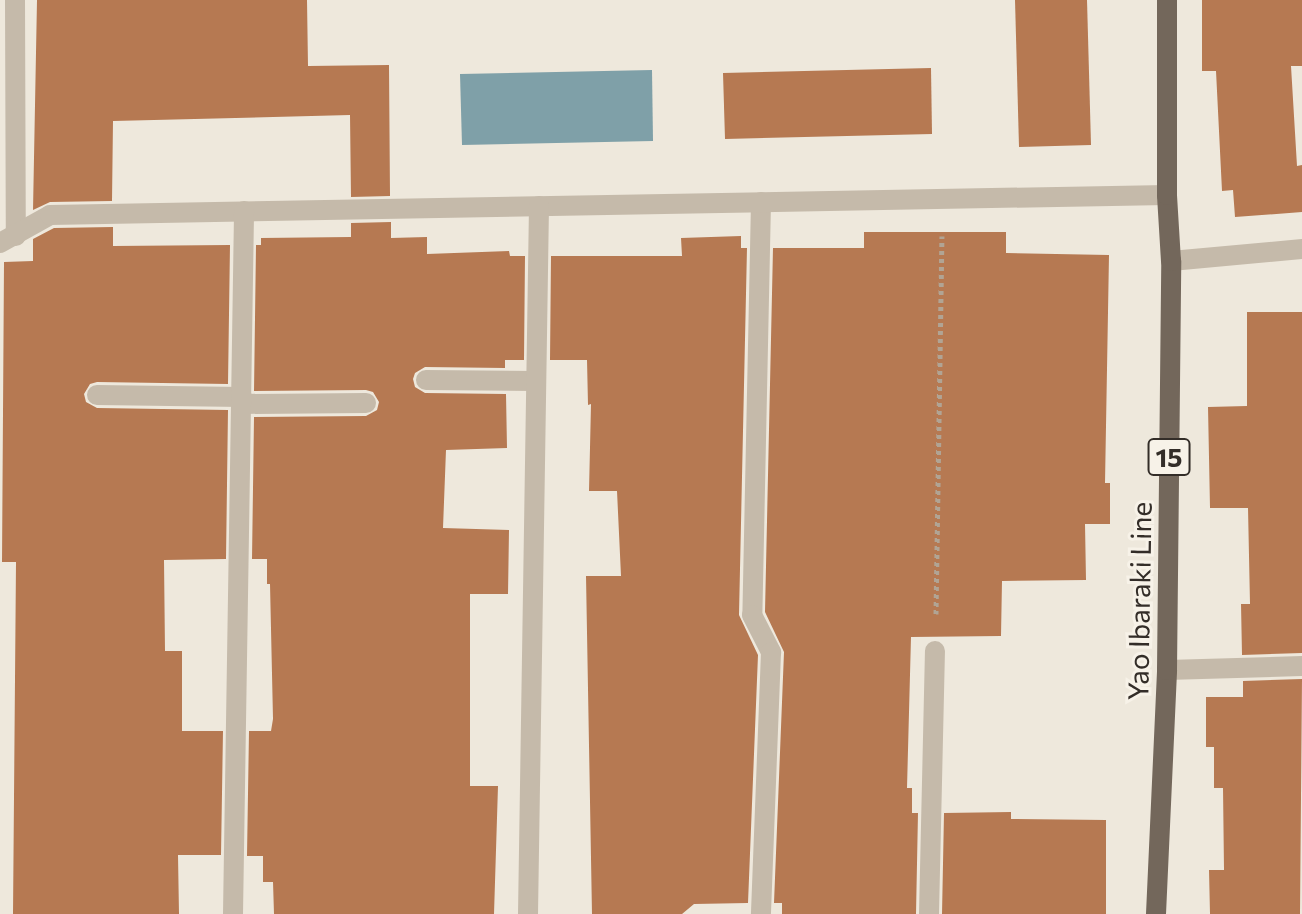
<!DOCTYPE html>
<html>
<head>
<meta charset="utf-8">
<style>
  body { margin:0 }
  #map { position:relative; width:1302px; height:914px; overflow:hidden; background:#eee8dc; font-family:Commissioner,sans-serif }
  div>[style] { position:absolute }
  [style*='--x'] { left:calc(var(--x)*1px); top:calc(var(--y)*1px); width:calc(var(--w)*1px); rotate:calc(var(--a)*1deg) }
  .water>* { inset:0; background:#7fa0a8 }
  .building>* { inset:0; background:#b67952 }
  .path>* { height:5px; margin-top:-2.5px; transform-origin:0; background:repeating-linear-gradient(90deg,#b1a494 0 4px,transparent 0 8px) }
  .lane>* { height:20px; margin:-10px; padding:0 10px; transform-origin:10px; border-radius:10px; background:#c5baaa }
  .street>* { height:20px; margin:-10px; padding:0 10px; transform-origin:10px; border-radius:10px; background:#c5baaa }
  .primary>* { height:20px; margin:-10px; padding:0 10px; transform-origin:10px; border-radius:10px; background:#73675b }
  span { translate:-50% -50%; white-space:nowrap; text-align:center; line-height:1.15; -webkit-text-stroke:6px #f7f2e8; paint-order:stroke }
  .shield-label span { padding:2px 6px; background:#f7f2e8; border:2px solid; border-radius:6px; -webkit-text-stroke-width:0 }
  .shield-label { font-size:26px; color:#332d28; font-weight:700 }
  .street-label { font-size:28px; color:#332d28 }
</style>
</head>
<body>
<div id="map">
  <div class="water">
    <i style="clip-path:polygon(652px 70px,653px 141px,462px 145px,460px 74px)"></i>
  </div>
  <div class="building">
    <i style="clip-path:polygon(37px 0,307px 0,308px 66px,389px 65px,390px 196px,351px 197px,350px 115px,113px 121px,112px 201px,50px 202px,33px 210px)"></i>
    <i style="clip-path:polygon(1015px 0,1087px 0,1091px 145px,1019px 147px)"></i>
    <i style="clip-path:polygon(1202px 0,1302px 0,1302px 66px,1291px 66px,1297px 166px,1302px 165px,1302px 212px,1235px 217px,1233px 190px,1222px 191px,1216px 71px,1202px 71px)"></i>
    <i style="clip-path:polygon(931px 68px,932px 134px,725px 139px,723px 73px)"></i>
    <i style="clip-path:polygon(391px 222px,391px 238px,427px 237px,427px 254px,509px 251px,510px 256px,525px 256px,524px 360px,505px 360px,505px 368px,425px 367px,415px 373px,413px 379px,415px 387px,425px 393px,506px 394px,507px 448px,446px 450px,443px 528px,509px 530px,508px 594px,470px 594px,470px 786px,498px 786px,494px 914px,274px 914px,273px 882px,263px 882px,263px 856px,247px 856px,249px 731px,271px 731px,273px 719px,270px 584px,267px 584px,267px 559px,252px 559px,254px 417px,366px 416px,377px 410px,379px 402px,373px 392px,366px 390px,254px 391px,256px 245px,261px 245px,261px 238px,351px 237px,351px 223px)"></i>
    <i style="clip-path:polygon(113px 227px,113px 246px,230px 245px,228px 384px,97px 382px,90px 384px,84px 394px,86px 402px,97px 408px,228px 410px,226px 559px,164px 560px,165px 651px,182px 651px,182px 731px,223px 731px,221px 855px,178px 855px,179px 914px,13px 914px,16px 562px,2px 562px,4px 262px,33px 261px,33px 239px,54px 228px)"></i>
    <i style="clip-path:polygon(864px 232px,1006px 232px,1006px 253px,1109px 255px,1105px 483px,1110px 483px,1110px 524px,1085px 524px,1086px 580px,1002px 581px,1001px 636px,911px 637px,907px 788px,912px 788px,912px 813px,918px 813px,916px 914px,782px 914px,782px 903px,774px 903px,784px 652px,765px 612px,773px 248px,864px 248px)"></i>
    <i style="clip-path:polygon(741px 236px,741px 248px,747px 248px,739px 615px,758px 655px,748px 903px,694px 904px,682px 914px,592px 914px,586px 576px,621px 576px,617px 491px,589px 491px,591px 404px,588px 405px,587px 360px,550px 360px,551px 256px,682px 256px,681px 238px)"></i>
    <i style="clip-path:polygon(1247px 312px,1302px 312px,1302px 653px,1242px 655px,1241px 604px,1250px 604px,1248px 508px,1210px 508px,1208px 407px,1247px 406px)"></i>
    <i style="clip-path:polygon(1302px 679px,1300px 914px,1210px 914px,1209px 870px,1224px 870px,1223px 788px,1214px 788px,1214px 747px,1206px 747px,1206px 697px,1243px 697px,1243px 681px)"></i>
    <i style="clip-path:polygon(1011px 812px,1011px 819px,1106px 820px,1106px 914px,942px 914px,944px 813px)"></i>
  </div>
  <div class="path">
    <i style="--x:936;--y:614;--w:378;--a:-89.1"></i>
  </div>
  <div class="lane">
    <i style="--x:761;--y:202;--w:413;--a:91.2"></i>
    <i style="--x:752;--y:615;--w:42;--a:62.8"></i>
    <i style="--x:771;--y:652;--w:262;--a:92.2"></i>
    <i style="--x:426;--y:380;--w:110;--a:0.5"></i>
    <i style="--x:97;--y:395;--w:145;--a:0.8"></i>
    <i style="--x:241;--y:404;--w:125;--a:-0.5"></i>
    <i style="--x:1167;--y:670;--w:135;--a:-1.7"></i>
    <i style="--x:929;--y:914;--w:263;--a:-88.7"></i>
  </div>
  <div class="street">
    <i style="--x:15;--y:0;--w:236;--a:89.8"></i>
    <i style="--x:0;--y:243;--w:57;--a:-29.2"></i>
    <i style="--x:50;--y:215;--w:1117;--a:-1.03"></i>
    <i style="--x:1171;--y:261;--w:132;--a:-5.2"></i>
    <i style="--x:233;--y:914;--w:703;--a:-89.1"></i>
    <i style="--x:528;--y:914;--w:708;--a:-89.11"></i>
  </div>
  <div class="primary">
    <i style="--x:1156;--y:914;--w:244;--a:-87.4"></i>
    <i style="--x:1167;--y:670;--w:409;--a:-89.4"></i>
    <i style="--x:1171;--y:261;--w:66;--a:-93.5"></i>
    <i style="--x:1167;--y:195;--w:195;--a:-90"></i>
  </div>
  <div class="shield-label">
    <span style="left:1169px;top:457px">15</span>
  </div>
  <div class="street-label">
    <span style="left:1139px;top:601px;rotate:-89deg">Yao Ibaraki Line</span>
  </div>
</div>
</body>
</html>
